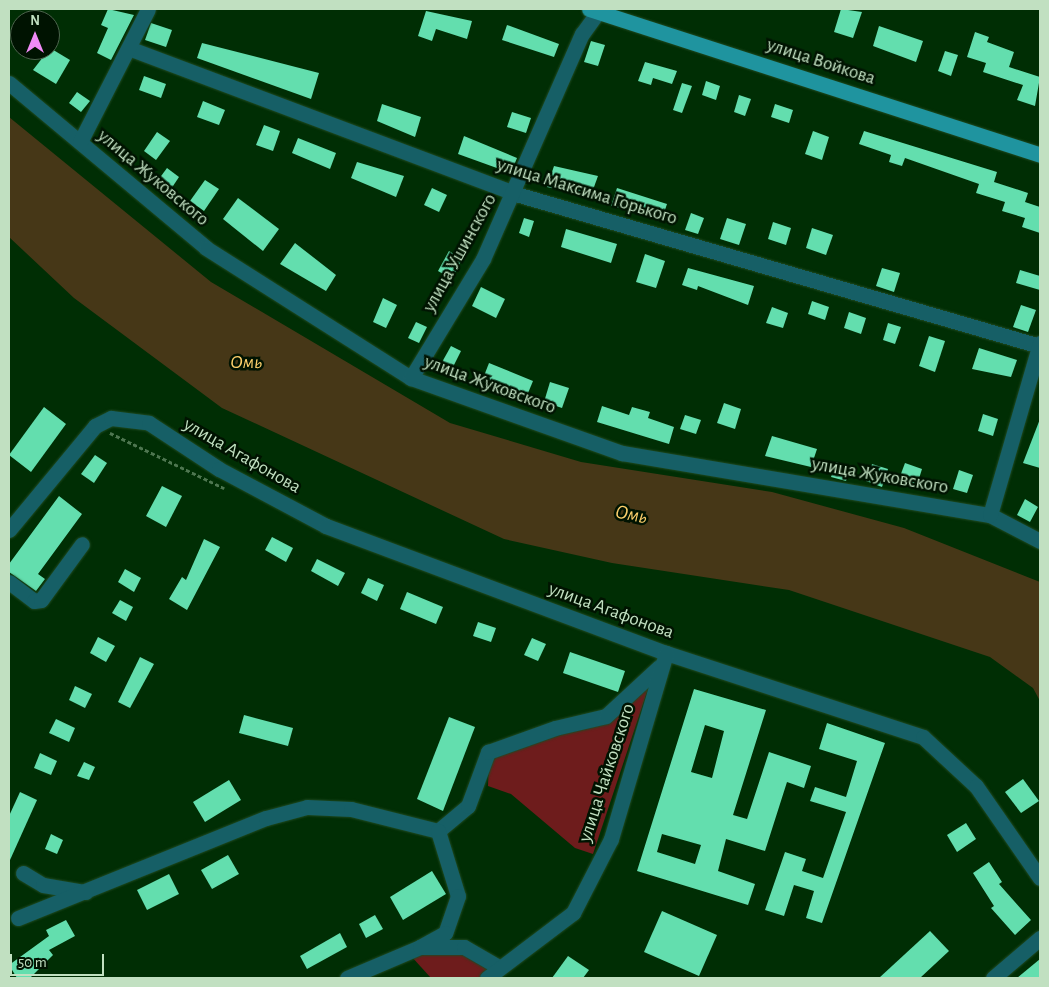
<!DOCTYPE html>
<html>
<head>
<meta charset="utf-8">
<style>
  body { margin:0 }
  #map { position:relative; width:1049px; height:987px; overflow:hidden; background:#002e04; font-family:"Alegreya Sans",sans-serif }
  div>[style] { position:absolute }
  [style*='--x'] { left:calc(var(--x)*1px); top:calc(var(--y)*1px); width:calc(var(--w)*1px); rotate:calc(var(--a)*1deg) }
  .green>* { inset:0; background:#6e1c1c }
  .water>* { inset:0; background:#463717 }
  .building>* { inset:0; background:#63deae }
  .path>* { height:2.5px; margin-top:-1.25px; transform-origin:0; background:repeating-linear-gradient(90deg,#4e7650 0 4px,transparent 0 6.5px) }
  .roads { filter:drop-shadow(0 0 1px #1f4a22) drop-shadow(0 0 1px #1f4a22) }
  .minor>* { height:15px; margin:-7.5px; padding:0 7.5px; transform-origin:7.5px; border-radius:7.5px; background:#165f66 }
  .major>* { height:15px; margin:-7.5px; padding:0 7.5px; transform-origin:7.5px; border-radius:7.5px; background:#1f949f }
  span { translate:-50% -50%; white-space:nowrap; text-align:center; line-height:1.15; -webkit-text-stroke:5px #001301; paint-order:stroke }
  .street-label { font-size:19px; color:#c1e0c1 }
  .water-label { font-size:20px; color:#fdd06c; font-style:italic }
  .frame { position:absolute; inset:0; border:10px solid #c1e0c1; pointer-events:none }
  .north { position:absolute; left:10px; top:10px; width:50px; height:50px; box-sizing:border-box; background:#001301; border:1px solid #4d654e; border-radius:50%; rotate:0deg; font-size:14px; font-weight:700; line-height:20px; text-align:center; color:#c1e0c1 }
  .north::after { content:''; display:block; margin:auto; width:18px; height:22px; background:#f08bf6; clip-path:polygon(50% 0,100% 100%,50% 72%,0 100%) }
  .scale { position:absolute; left:10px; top:954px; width:94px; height:22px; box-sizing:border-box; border:2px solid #c1e0c1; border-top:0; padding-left:6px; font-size:15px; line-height:18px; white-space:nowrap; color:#c1e0c1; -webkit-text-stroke:4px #001301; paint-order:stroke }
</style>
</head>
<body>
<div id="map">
  <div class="green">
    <i style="clip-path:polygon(651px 680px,593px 854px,575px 848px,511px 794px,488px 786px,489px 756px,610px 718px)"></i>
    <i style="clip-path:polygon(463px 949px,496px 967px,484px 978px,431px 978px,411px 956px)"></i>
  </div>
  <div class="water">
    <i style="clip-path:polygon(9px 117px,211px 282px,450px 423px,581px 462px,772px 492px,904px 528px,1040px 582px,1040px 701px,1033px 688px,990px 657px,789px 590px,612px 563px,504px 539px,222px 408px,74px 298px,9px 237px)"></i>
  </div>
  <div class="building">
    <i style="clip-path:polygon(108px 9px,134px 15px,111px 60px,97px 53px,108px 28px,101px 25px)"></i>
    <i style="clip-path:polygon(841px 9px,862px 12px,853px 38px,834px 32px)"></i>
    <i style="clip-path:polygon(426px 11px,472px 21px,467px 39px,436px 29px,432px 41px,418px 36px)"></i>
    <i style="clip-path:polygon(151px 23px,172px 30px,166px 47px,145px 40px)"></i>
    <i style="clip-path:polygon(507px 25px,559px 44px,554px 57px,502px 40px)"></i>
    <i style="clip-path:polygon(879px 26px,923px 41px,916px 62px,873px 46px)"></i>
    <i style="clip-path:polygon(975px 32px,989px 37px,987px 42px,1014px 52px,1009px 67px,1040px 77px,1035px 106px,1017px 100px,1023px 85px,983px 72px,986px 63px,967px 57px)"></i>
    <i style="clip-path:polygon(591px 41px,605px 45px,598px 66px,584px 62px)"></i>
    <i style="clip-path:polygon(202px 43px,319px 73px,311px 99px,197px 58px)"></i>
    <i style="clip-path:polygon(50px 48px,70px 60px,56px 84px,33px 70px)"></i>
    <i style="clip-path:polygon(945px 51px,958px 55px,951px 76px,938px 71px)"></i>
    <i style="clip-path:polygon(645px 62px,677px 71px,672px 84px,653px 78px,651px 85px,638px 81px)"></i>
    <i style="clip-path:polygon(144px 76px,166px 84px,161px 98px,139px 90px)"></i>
    <i style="clip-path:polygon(706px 81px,720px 86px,716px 100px,702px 95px)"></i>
    <i style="clip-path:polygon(682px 83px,692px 86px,682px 113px,673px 110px)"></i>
    <i style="clip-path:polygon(77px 92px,90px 101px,81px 112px,69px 103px)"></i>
    <i style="clip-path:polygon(739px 95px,751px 99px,745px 116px,734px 112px)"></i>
    <i style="clip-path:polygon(203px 101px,225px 110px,219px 125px,197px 117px)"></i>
    <i style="clip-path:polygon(382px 104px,421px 117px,415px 137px,377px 121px)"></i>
    <i style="clip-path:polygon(775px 104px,793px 110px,789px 123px,771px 117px)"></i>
    <i style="clip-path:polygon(512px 112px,531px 118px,526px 133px,507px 127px)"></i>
    <i style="clip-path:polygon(264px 125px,280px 131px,273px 151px,256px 145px)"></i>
    <i style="clip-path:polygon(813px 131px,829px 137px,822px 160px,805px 154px)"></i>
    <i style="clip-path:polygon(864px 131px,997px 172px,994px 182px,1028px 193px,1025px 202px,1040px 207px,1040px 233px,1022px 227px,1025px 218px,1002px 211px,1005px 202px,976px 193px,979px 184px,905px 158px,902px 166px,889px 162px,891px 155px,859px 144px)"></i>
    <i style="clip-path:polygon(157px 132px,170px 141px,156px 160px,144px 151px)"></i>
    <i style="clip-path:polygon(464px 136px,517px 158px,511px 173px,458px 154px)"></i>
    <i style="clip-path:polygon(298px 138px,336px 153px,330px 169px,292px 153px)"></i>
    <i style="clip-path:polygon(357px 162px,404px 176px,396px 197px,351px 178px)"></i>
    <i style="clip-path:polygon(554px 166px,598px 176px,590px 198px,547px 187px)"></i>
    <i style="clip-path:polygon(167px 168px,179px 177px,169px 192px,156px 183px)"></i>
    <i style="clip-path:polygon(205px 180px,219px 189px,204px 211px,190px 201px)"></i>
    <i style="clip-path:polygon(432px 188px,447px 195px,439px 212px,424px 205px)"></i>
    <i style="clip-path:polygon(617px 188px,667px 204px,662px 219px,611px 206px)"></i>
    <i style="clip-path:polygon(238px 198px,279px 229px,263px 251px,223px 219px)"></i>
    <i style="clip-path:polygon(691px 213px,704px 218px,698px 234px,685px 230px)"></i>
    <i style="clip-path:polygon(524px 218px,534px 221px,529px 237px,519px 233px)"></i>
    <i style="clip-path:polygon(727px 218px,746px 224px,739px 245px,720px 239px)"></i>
    <i style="clip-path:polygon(773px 222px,791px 228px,786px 245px,768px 239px)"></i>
    <i style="clip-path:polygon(812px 228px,833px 235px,826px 255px,806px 248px)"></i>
    <i style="clip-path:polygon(566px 229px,617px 244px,611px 263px,561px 247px)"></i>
    <i style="clip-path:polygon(295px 243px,336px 275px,326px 291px,280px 264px)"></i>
    <i style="clip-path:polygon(449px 251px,462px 259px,452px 279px,438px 271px)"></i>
    <i style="clip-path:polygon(645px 254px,665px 261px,656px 288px,636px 282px)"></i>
    <i style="clip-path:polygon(688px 268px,754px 286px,748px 305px,698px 286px,697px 290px,682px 285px)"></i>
    <i style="clip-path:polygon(882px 268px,900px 273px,894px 292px,876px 286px)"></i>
    <i style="clip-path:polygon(1020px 270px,1040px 276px,1040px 290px,1016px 283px)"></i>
    <i style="clip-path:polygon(481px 287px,505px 299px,496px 318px,472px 306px)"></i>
    <i style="clip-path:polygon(383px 298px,397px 305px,386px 328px,373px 322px)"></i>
    <i style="clip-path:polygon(812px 301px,829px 307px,825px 320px,808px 314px)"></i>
    <i style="clip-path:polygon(1021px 305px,1036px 310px,1028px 332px,1013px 327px)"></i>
    <i style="clip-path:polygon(772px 307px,788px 313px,783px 328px,766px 323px)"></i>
    <i style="clip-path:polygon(849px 312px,866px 318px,861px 334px,844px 328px)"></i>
    <i style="clip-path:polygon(416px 322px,427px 327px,419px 343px,408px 338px)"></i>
    <i style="clip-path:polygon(888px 323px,901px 327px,895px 344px,883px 340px)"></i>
    <i style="clip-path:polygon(929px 336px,945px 341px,935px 372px,919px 366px)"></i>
    <i style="clip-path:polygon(451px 346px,461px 351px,452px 369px,441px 364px)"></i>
    <i style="clip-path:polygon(979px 348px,1017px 360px,1011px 377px,972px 369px)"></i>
    <i style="clip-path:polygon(489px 363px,533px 381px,526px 398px,482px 381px)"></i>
    <i style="clip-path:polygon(550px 382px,569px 388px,562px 408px,544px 402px)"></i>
    <i style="clip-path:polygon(724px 403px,741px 409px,735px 429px,717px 423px)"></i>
    <i style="clip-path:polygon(602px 406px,629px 415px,632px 407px,650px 412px,648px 418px,674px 427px,669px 444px,597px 422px)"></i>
    <i style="clip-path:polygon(44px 407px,66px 424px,31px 472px,9px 455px)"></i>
    <i style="clip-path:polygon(983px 414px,998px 419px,993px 436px,978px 431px)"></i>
    <i style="clip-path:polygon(685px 415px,701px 420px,696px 434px,680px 429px)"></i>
    <i style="clip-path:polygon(1040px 419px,1040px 468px,1023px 463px)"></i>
    <i style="clip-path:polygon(772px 436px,817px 449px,811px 467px,765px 456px)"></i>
    <i style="clip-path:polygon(95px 455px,107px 463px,94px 483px,81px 474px)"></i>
    <i style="clip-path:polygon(836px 462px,851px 467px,846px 481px,831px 477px)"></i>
    <i style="clip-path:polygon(905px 463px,922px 469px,917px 485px,899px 479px)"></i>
    <i style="clip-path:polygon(872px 464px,888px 469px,882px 487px,866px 481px)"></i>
    <i style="clip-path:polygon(959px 470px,973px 475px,967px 493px,953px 489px)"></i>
    <i style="clip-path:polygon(162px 486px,182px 496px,166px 527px,146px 516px)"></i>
    <i style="clip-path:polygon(59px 496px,82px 514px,38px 574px,45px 579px,36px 591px,9px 572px,9px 564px)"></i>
    <i style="clip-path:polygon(1025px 499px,1038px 507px,1030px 522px,1017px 515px)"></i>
    <i style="clip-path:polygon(272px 537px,293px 548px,286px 562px,265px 550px)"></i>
    <i style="clip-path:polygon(204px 539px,220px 547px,187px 610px,169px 599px,182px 577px,186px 580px)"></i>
    <i style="clip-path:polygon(317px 559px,345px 573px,338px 586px,311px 571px)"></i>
    <i style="clip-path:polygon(125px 569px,141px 578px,134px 592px,118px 582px)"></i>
    <i style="clip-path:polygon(368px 578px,384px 585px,377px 601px,361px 593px)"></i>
    <i style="clip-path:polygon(407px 592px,443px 607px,436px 624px,400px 609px)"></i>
    <i style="clip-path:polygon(120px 600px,133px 607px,126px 621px,112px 613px)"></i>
    <i style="clip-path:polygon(478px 622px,496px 628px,491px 642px,473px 636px)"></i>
    <i style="clip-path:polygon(98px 637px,115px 646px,106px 662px,90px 653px)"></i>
    <i style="clip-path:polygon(532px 638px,546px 644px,538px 661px,524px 655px)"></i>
    <i style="clip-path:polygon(570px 652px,625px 671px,618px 692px,563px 673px)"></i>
    <i style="clip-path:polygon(140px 657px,154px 664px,130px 708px,118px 702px)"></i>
    <i style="clip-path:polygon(75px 686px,92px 694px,85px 708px,69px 700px)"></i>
    <i style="clip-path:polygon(evenodd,694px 689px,766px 710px,733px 815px,747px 819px,769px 752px,811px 766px,804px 788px,787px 782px,765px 851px,726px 839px,718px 871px,755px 884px,748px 905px,637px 871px,694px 689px,705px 725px,724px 731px,712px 778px,691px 772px,705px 725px,694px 689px,662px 834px,701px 845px,695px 864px,657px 852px,662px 834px)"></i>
    <i style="clip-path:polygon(244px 715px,293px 728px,288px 746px,239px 733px)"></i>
    <i style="clip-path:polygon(449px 717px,475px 727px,443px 811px,417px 799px)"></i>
    <i style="clip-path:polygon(56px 719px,75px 728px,69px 742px,49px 733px)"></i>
    <i style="clip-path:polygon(827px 723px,885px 743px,822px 923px,806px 918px,814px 891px,794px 885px,784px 916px,765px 910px,785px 852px,806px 859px,802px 871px,823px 878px,846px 812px,810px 801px,815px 787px,846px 797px,857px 761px,819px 749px)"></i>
    <i style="clip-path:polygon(40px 753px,57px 761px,51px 775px,34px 768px)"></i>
    <i style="clip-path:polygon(84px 762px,95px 767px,89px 780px,77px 776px)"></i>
    <i style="clip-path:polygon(1023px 779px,1039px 801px,1021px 813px,1005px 792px)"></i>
    <i style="clip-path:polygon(229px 780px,241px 800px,205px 822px,193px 802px)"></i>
    <i style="clip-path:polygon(20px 792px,37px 800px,10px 860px,9px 816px)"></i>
    <i style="clip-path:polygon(966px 823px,976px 839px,957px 852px,947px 835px)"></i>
    <i style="clip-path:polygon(51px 834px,63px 840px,57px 854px,45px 849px)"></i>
    <i style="clip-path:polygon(228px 855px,239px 874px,212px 889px,201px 870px)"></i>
    <i style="clip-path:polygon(989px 862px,1002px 882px,999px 884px,1031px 920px,1015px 935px,991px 908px,994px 906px,973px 873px)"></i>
    <i style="clip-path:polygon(432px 871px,446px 894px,403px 920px,390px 897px)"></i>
    <i style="clip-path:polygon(169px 874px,179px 894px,147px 910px,137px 890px)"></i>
    <i style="clip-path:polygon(662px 911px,717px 935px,699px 976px,644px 952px)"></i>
    <i style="clip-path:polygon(375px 915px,383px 929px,366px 938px,359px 924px)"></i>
    <i style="clip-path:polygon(66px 920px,75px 936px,49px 950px,53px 955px,30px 978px,17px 978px,9px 965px,49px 936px,46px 930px)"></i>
    <i style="clip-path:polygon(930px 931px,949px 951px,920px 978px,879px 978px)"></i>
    <i style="clip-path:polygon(340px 933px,347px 947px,307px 969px,300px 956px)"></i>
    <i style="clip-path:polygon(568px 956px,589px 970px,583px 978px,552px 978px)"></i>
    <i style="clip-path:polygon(1040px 959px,1040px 978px,1017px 978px)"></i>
  </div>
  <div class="path">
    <i style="--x:110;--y:433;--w:127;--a:25.8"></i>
  </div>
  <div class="roads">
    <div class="minor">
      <i style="--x:131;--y:49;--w:411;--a:20.6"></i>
      <i style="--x:516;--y:194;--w:546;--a:16.18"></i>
      <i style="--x:9;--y:83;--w:257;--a:39.9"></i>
      <i style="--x:206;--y:248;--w:243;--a:32.4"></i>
      <i style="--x:411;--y:378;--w:224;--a:19.6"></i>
      <i style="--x:622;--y:453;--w:373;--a:9.6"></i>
      <i style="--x:990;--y:515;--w:56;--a:27.5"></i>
      <i style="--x:80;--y:142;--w:149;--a:-62.9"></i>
      <i style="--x:411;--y:378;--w:139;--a:-58.8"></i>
      <i style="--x:483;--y:259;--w:246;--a:-66.3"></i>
      <i style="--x:582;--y:34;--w:31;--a:-54"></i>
      <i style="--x:990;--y:515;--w:179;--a:-73.8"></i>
      <i style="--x:9;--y:530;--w:135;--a:-50.4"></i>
      <i style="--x:95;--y:426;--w:18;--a:-27"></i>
      <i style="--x:111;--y:418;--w:38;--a:7"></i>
      <i style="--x:149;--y:423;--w:84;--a:33.3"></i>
      <i style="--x:219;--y:469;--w:121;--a:28"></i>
      <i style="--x:326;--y:526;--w:363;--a:20.5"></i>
      <i style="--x:666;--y:653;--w:270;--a:18.1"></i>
      <i style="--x:923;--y:737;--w:72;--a:42.8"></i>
      <i style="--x:976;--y:786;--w:112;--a:55.2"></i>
      <i style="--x:9;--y:582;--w:31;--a:37"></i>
      <i style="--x:34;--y:601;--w:7;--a:-8"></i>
      <i style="--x:41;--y:600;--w:69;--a:-53.8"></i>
      <i style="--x:438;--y:831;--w:39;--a:-40"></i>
      <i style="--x:468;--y:806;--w:58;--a:-69.7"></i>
      <i style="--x:488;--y:752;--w:71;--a:-19.7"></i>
      <i style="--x:555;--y:728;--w:52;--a:-13.2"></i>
      <i style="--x:606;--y:716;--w:72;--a:-42.8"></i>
      <i style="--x:23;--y:873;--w:23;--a:31"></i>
      <i style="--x:43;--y:885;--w:43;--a:9.5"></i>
      <i style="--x:18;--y:918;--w:267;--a:-22"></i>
      <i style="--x:266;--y:818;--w:42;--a:-15"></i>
      <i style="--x:307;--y:807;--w:44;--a:2.6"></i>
      <i style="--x:351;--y:809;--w:90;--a:14.2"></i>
      <i style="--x:438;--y:831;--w:68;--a:72.9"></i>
      <i style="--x:458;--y:896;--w:39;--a:109"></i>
      <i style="--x:445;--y:933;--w:29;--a:151"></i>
      <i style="--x:347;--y:978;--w:79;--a:-23"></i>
      <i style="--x:420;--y:947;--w:44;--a:0"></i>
      <i style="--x:464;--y:947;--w:39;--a:30"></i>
      <i style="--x:487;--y:978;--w:108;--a:-37.1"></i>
      <i style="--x:573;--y:913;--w:83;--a:-62.8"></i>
      <i style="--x:611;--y:839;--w:194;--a:-73.5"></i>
      <i style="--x:993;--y:978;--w:62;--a:-40.4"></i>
    </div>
    <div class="major">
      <i style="--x:589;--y:9;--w:474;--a:17.9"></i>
    </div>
  </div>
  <div class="street-label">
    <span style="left:821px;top:62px;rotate:18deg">улица Войкова</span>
    <span style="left:153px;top:178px;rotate:40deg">улица Жуковского</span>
    <span style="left:587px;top:192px;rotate:17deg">улица Максима Горького</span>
    <span style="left:460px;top:253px;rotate:-61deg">улица Ушинского</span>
    <span style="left:490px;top:385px;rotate:20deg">улица Жуковского</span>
    <span style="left:242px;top:456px;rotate:30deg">улица Агафонова</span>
    <span style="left:880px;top:476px;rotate:10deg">улица Жуковского</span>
    <span style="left:611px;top:611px;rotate:20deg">улица Агафонова</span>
    <span style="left:607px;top:773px;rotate:-72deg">улица Чайковского</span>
  </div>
  <div class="water-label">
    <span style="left:246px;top:362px">Омь</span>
    <span style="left:631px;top:515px;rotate:11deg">Омь</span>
  </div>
  <div class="frame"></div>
  <div class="north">N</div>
  <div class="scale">50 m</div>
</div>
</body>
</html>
